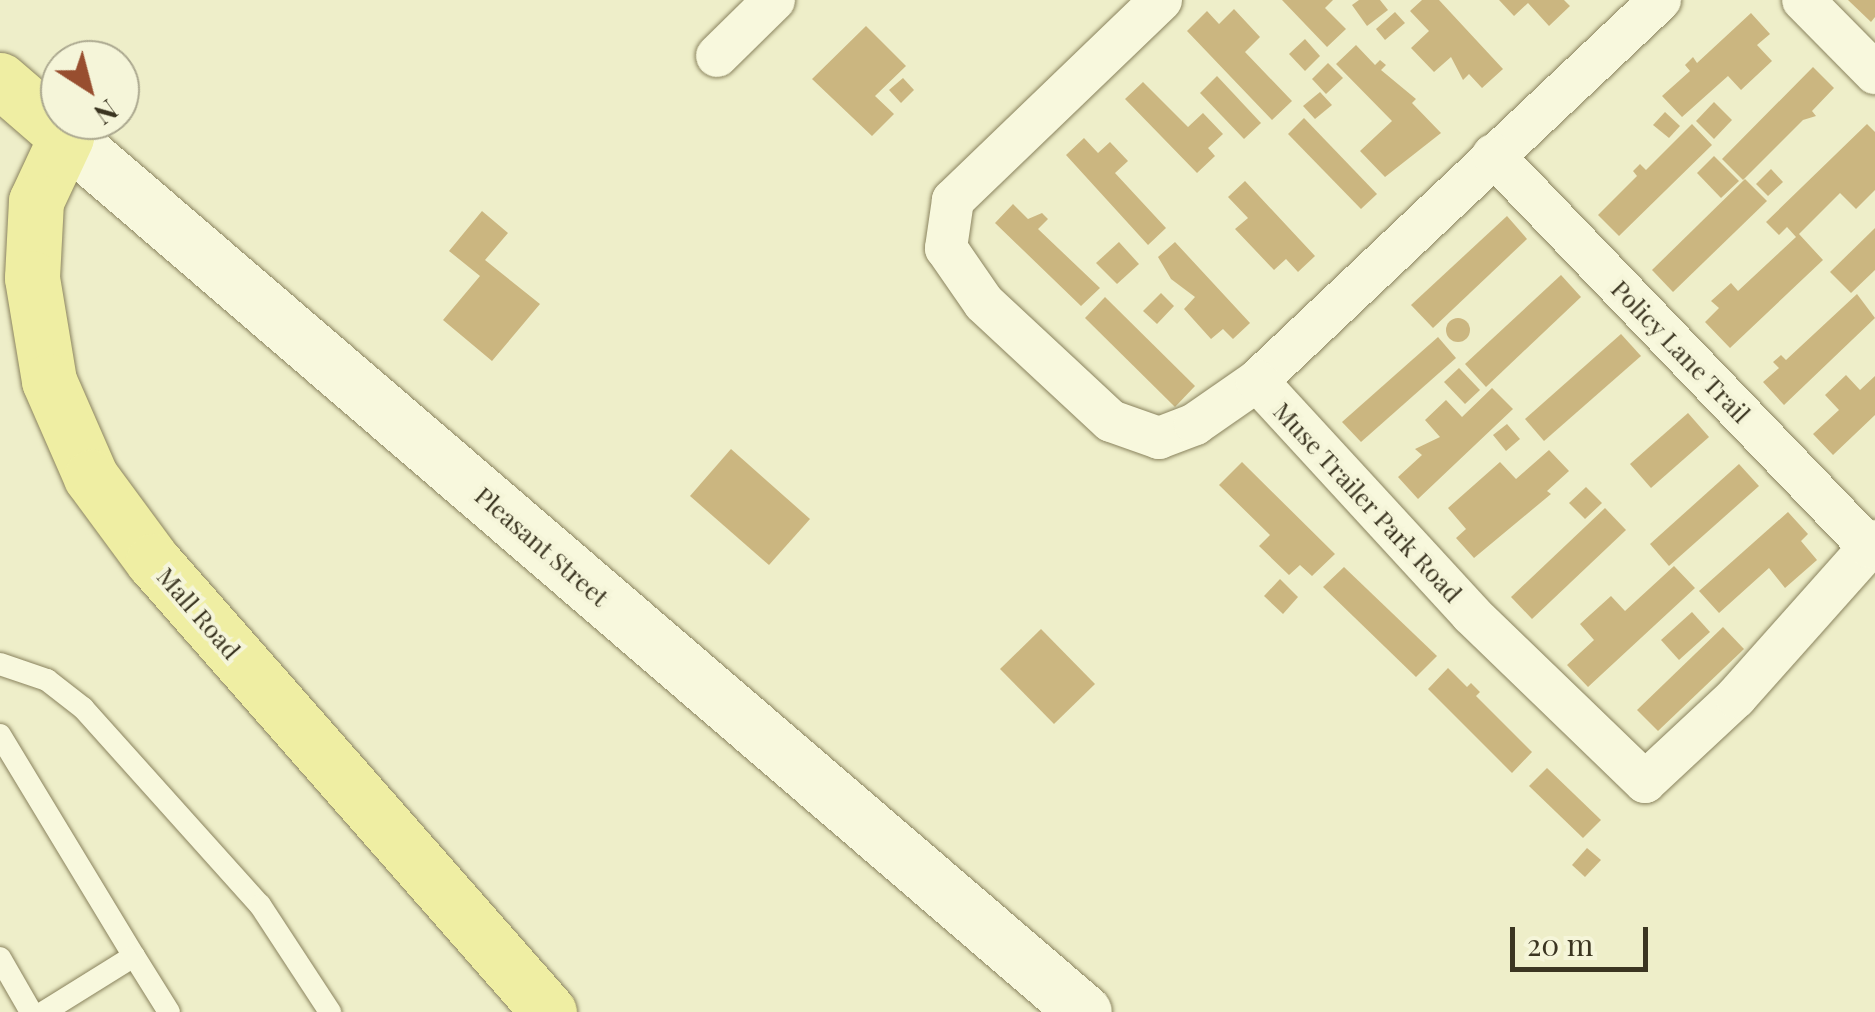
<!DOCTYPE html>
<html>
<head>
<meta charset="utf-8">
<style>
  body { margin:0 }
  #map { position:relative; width:1875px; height:1012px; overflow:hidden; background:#eeeec9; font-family:"Playfair Display",serif }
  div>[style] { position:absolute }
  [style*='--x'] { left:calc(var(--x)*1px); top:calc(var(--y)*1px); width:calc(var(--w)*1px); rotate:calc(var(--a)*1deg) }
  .building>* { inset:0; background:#cbb680 }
  .round { border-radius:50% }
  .roads { filter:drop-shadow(0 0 2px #8a835e) drop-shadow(0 0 2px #8a835e) }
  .lane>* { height:22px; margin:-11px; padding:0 11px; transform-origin:11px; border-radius:11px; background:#f8f8dd }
  .street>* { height:42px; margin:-21px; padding:0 21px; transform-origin:21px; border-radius:21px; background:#f8f8dd }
  .secondary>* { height:55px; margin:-27.5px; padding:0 27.5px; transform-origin:27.5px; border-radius:27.5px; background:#f8f8dd }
  .primary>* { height:55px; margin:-27.5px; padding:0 27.5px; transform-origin:27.5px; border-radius:27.5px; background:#efeea3 }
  span { translate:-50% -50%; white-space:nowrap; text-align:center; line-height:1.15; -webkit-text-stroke:8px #f5f5d9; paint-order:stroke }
  .street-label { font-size:25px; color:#3b3521 }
  .north { position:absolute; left:40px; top:40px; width:100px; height:100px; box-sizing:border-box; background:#f5f5d9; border:2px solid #aba88f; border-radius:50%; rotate:144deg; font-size:28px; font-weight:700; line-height:40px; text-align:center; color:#3b3521 }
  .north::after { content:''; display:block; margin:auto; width:35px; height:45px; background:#984e2f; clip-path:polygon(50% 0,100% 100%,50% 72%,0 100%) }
  .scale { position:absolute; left:1510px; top:927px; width:138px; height:45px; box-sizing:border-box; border:5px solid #3b3521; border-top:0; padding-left:12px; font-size:30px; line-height:35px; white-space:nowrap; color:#3b3521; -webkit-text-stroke:8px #f5f5d9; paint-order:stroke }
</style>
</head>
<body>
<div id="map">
  <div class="building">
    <i style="clip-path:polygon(1282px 0,1333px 0,1325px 8px,1346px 29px,1327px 47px)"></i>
    <i style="clip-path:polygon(1359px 0,1380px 0,1388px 10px,1367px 26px,1352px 5px)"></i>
    <i style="clip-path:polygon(1422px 0,1439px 0,1503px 69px,1482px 88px,1469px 74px,1463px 80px,1451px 57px,1434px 72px,1411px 48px,1429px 31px,1410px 11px)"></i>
    <i style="clip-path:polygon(1499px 0,1564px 0,1570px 6px,1549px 26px,1528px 3px,1514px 16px)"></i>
    <i style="clip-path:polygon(1848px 0,1875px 0,1875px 17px,1871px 22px)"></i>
    <i style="clip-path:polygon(1234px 9px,1260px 37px,1245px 52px,1292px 101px,1272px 120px,1187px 31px,1207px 11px,1219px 24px)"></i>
    <i style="clip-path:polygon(1395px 12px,1405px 23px,1385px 40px,1376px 29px)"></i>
    <i style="clip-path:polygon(1751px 13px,1770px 34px,1757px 45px,1772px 61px,1741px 90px,1728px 76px,1682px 117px,1662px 96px,1690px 71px,1685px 65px,1693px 57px,1697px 63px)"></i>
    <i style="clip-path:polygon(866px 26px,906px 66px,875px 96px,894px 114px,872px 136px,812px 79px)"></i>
    <i style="clip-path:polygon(1305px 39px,1320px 56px,1305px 71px,1289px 54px)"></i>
    <i style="clip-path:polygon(1356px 45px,1375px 65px,1380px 60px,1386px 65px,1381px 70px,1416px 99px,1412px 103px,1441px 133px,1385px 177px,1360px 151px,1392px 121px,1336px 64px)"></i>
    <i style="clip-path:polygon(1328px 63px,1343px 78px,1326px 94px,1312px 79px)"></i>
    <i style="clip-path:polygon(1813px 67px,1834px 88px,1812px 111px,1816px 116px,1803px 120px,1743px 180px,1722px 159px)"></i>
    <i style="clip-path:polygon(1217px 76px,1261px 123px,1244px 139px,1200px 93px)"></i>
    <i style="clip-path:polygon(903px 78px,914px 90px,901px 103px,889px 90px)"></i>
    <i style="clip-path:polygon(1143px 82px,1188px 127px,1203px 113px,1223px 134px,1208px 148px,1215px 156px,1197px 173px,1125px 99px)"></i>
    <i style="clip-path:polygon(1320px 92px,1332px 105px,1315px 119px,1303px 106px)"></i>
    <i style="clip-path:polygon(1714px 102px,1732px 120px,1714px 139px,1696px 121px)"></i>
    <i style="clip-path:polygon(1665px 112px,1680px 126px,1669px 138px,1653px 125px)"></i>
    <i style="clip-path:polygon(1304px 118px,1377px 194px,1361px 209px,1288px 134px)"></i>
    <i style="clip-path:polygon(1692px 124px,1712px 145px,1619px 236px,1598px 215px,1637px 176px,1633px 171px,1640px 164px,1646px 170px)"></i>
    <i style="clip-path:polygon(1867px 124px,1875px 132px,1875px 190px,1856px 209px,1840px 193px,1799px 234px,1823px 260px,1730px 348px,1705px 322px,1719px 308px,1711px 301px,1731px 283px,1738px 291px,1796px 237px,1787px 227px,1779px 235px,1766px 222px)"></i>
    <i style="clip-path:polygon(1084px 138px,1098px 153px,1110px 142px,1128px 161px,1115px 173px,1166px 228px,1148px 245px,1066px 155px)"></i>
    <i style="clip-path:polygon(1714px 156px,1739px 181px,1721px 198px,1697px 173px)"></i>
    <i style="clip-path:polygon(1771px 169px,1783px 182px,1768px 196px,1756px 184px)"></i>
    <i style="clip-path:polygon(1745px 179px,1767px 201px,1673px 292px,1652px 270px)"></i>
    <i style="clip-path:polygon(1245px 181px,1315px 256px,1298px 272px,1286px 259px,1274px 270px,1235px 229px,1248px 218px,1228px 197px)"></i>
    <i style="clip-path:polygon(1013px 204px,1028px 219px,1042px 213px,1048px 219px,1038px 229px,1100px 288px,1081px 306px,995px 223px)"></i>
    <i style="clip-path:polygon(482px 211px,508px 233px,485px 260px,540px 304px,492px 361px,443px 320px,480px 276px,449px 251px)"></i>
    <i style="clip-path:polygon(1507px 216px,1527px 239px,1433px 328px,1411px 305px)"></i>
    <i style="clip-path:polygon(1875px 228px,1875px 270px,1851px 293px,1830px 272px)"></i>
    <i style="clip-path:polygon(1119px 242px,1139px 264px,1117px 284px,1096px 263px)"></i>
    <i style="clip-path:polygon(1175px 242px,1250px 323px,1233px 339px,1223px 329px,1211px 339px,1184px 309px,1195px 297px,1171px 279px,1158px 257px)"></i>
    <i style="clip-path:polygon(1561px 275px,1581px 297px,1486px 387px,1465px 364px)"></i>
    <i style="clip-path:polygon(1161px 293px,1174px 306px,1157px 324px,1143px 311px)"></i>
    <i style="clip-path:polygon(1857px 294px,1875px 318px,1784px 405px,1763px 382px,1779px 368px,1773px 362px,1781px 355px,1786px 360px)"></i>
    <i style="clip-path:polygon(1105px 297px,1195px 386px,1175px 407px,1085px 318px)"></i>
    <i class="round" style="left:1446px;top:318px;width:24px;height:24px"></i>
    <i style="clip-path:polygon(1621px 334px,1641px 356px,1544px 441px,1525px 419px)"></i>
    <i style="clip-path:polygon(1438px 337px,1456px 358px,1361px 442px,1342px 422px)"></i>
    <i style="clip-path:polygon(1459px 368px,1480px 390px,1465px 404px,1444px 382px)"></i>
    <i style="clip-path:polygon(1846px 375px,1860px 390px,1875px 376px,1875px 415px,1833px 455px,1813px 434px,1839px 410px,1825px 395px)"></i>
    <i style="clip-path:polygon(1492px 388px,1513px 409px,1418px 499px,1398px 477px,1422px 455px,1415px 449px,1440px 437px,1425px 420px,1446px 400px,1462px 417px)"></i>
    <i style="clip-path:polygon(1688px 413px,1709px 437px,1651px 488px,1630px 464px)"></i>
    <i style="clip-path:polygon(1507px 424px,1520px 439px,1506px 451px,1493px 435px)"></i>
    <i style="clip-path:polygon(731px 449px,810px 519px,769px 565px,690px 496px)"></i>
    <i style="clip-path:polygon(1549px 450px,1569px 471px,1547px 491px,1551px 494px,1474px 558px,1456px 538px,1466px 529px,1448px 508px,1500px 462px,1516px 479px)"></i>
    <i style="clip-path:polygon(1242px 462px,1335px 554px,1312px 576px,1300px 565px,1289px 575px,1259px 546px,1270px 535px,1219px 485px)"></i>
    <i style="clip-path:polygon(1739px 464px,1759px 486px,1669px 566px,1650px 544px)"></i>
    <i style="clip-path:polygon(1586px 487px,1602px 503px,1585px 519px,1569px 503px)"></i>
    <i style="clip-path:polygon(1605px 508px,1626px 530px,1532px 619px,1511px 597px)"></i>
    <i style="clip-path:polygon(1788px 512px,1808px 534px,1801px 541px,1817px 560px,1785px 588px,1769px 568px,1719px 613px,1699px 591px)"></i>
    <i style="clip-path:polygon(1674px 566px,1695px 588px,1588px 687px,1567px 665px,1594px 640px,1580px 624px,1611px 596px,1625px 611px)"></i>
    <i style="clip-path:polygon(1344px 567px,1437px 656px,1416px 677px,1323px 587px)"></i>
    <i style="clip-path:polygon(1280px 579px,1298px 597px,1283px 614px,1264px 596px)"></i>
    <i style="clip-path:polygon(1692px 612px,1710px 632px,1679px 660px,1661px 640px)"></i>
    <i style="clip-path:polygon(1723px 627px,1744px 649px,1658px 731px,1637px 710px)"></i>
    <i style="clip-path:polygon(1041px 629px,1095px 684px,1054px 724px,1000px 669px)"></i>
    <i style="clip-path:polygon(1448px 668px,1467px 687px,1471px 683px,1480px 692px,1476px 696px,1532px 752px,1512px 773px,1428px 689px)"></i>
    <i style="clip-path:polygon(1547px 768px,1601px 820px,1583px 838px,1529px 786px)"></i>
    <i style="clip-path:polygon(1587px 848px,1601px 860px,1585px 877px,1572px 865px)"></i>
  </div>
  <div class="roads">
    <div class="lane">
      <i style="--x:0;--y:664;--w:50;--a:18.8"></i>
      <i style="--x:47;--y:680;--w:46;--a:37.9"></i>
      <i style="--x:83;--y:708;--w:265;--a:48.1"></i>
      <i style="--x:260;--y:905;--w:128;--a:56.8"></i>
      <i style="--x:0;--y:735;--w:258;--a:58.8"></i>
      <i style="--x:0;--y:958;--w:62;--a:60.1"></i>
      <i style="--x:44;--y:1012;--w:106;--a:-31.9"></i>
      <i style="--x:134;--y:956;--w:66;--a:58"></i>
    </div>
    <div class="street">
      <i style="--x:1161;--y:0;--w:289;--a:136.1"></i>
      <i style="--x:953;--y:200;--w:49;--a:98.3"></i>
      <i style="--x:946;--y:248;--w:67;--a:55.4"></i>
      <i style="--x:984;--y:303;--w:173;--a:42.9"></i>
      <i style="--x:1111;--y:421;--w:51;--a:19.5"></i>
      <i style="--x:1159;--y:438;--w:39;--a:-21"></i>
      <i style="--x:1195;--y:424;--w:75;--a:-34.7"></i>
      <i style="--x:1660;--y:0;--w:555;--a:136.61"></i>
      <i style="--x:1257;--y:381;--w:316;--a:47.4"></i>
      <i style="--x:1471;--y:614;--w:242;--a:44"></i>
      <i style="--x:1645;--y:782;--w:125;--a:-43"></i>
      <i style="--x:1736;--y:697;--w:209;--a:-48.3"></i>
      <i style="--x:1803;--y:0;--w:103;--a:45.4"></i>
      <i style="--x:717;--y:56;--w:80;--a:-44.5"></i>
      <i style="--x:1493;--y:155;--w:543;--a:46.19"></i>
    </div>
    <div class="secondary">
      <i style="--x:66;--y:137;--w:1342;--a:40.68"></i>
    </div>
    <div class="primary">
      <i style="--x:0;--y:80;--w:87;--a:40.8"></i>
      <i style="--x:66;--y:137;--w:71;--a:115.1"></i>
      <i style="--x:36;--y:201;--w:77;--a:93"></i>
      <i style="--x:32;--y:278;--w:104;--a:80.6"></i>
      <i style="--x:49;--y:381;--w:105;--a:66.4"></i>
      <i style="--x:91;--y:477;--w:104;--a:53.6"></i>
      <i style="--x:153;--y:561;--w:600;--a:48.72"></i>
    </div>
  </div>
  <div class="street-label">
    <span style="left:1681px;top:351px;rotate:46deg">Policy Lane Trail</span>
    <span style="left:1368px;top:502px;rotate:47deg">Muse Trailer Park Road</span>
    <span style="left:542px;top:546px;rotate:41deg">Pleasant Street</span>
    <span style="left:199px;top:613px;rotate:49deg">Mall Road</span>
  </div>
  <div class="north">N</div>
  <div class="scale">20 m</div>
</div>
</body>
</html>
